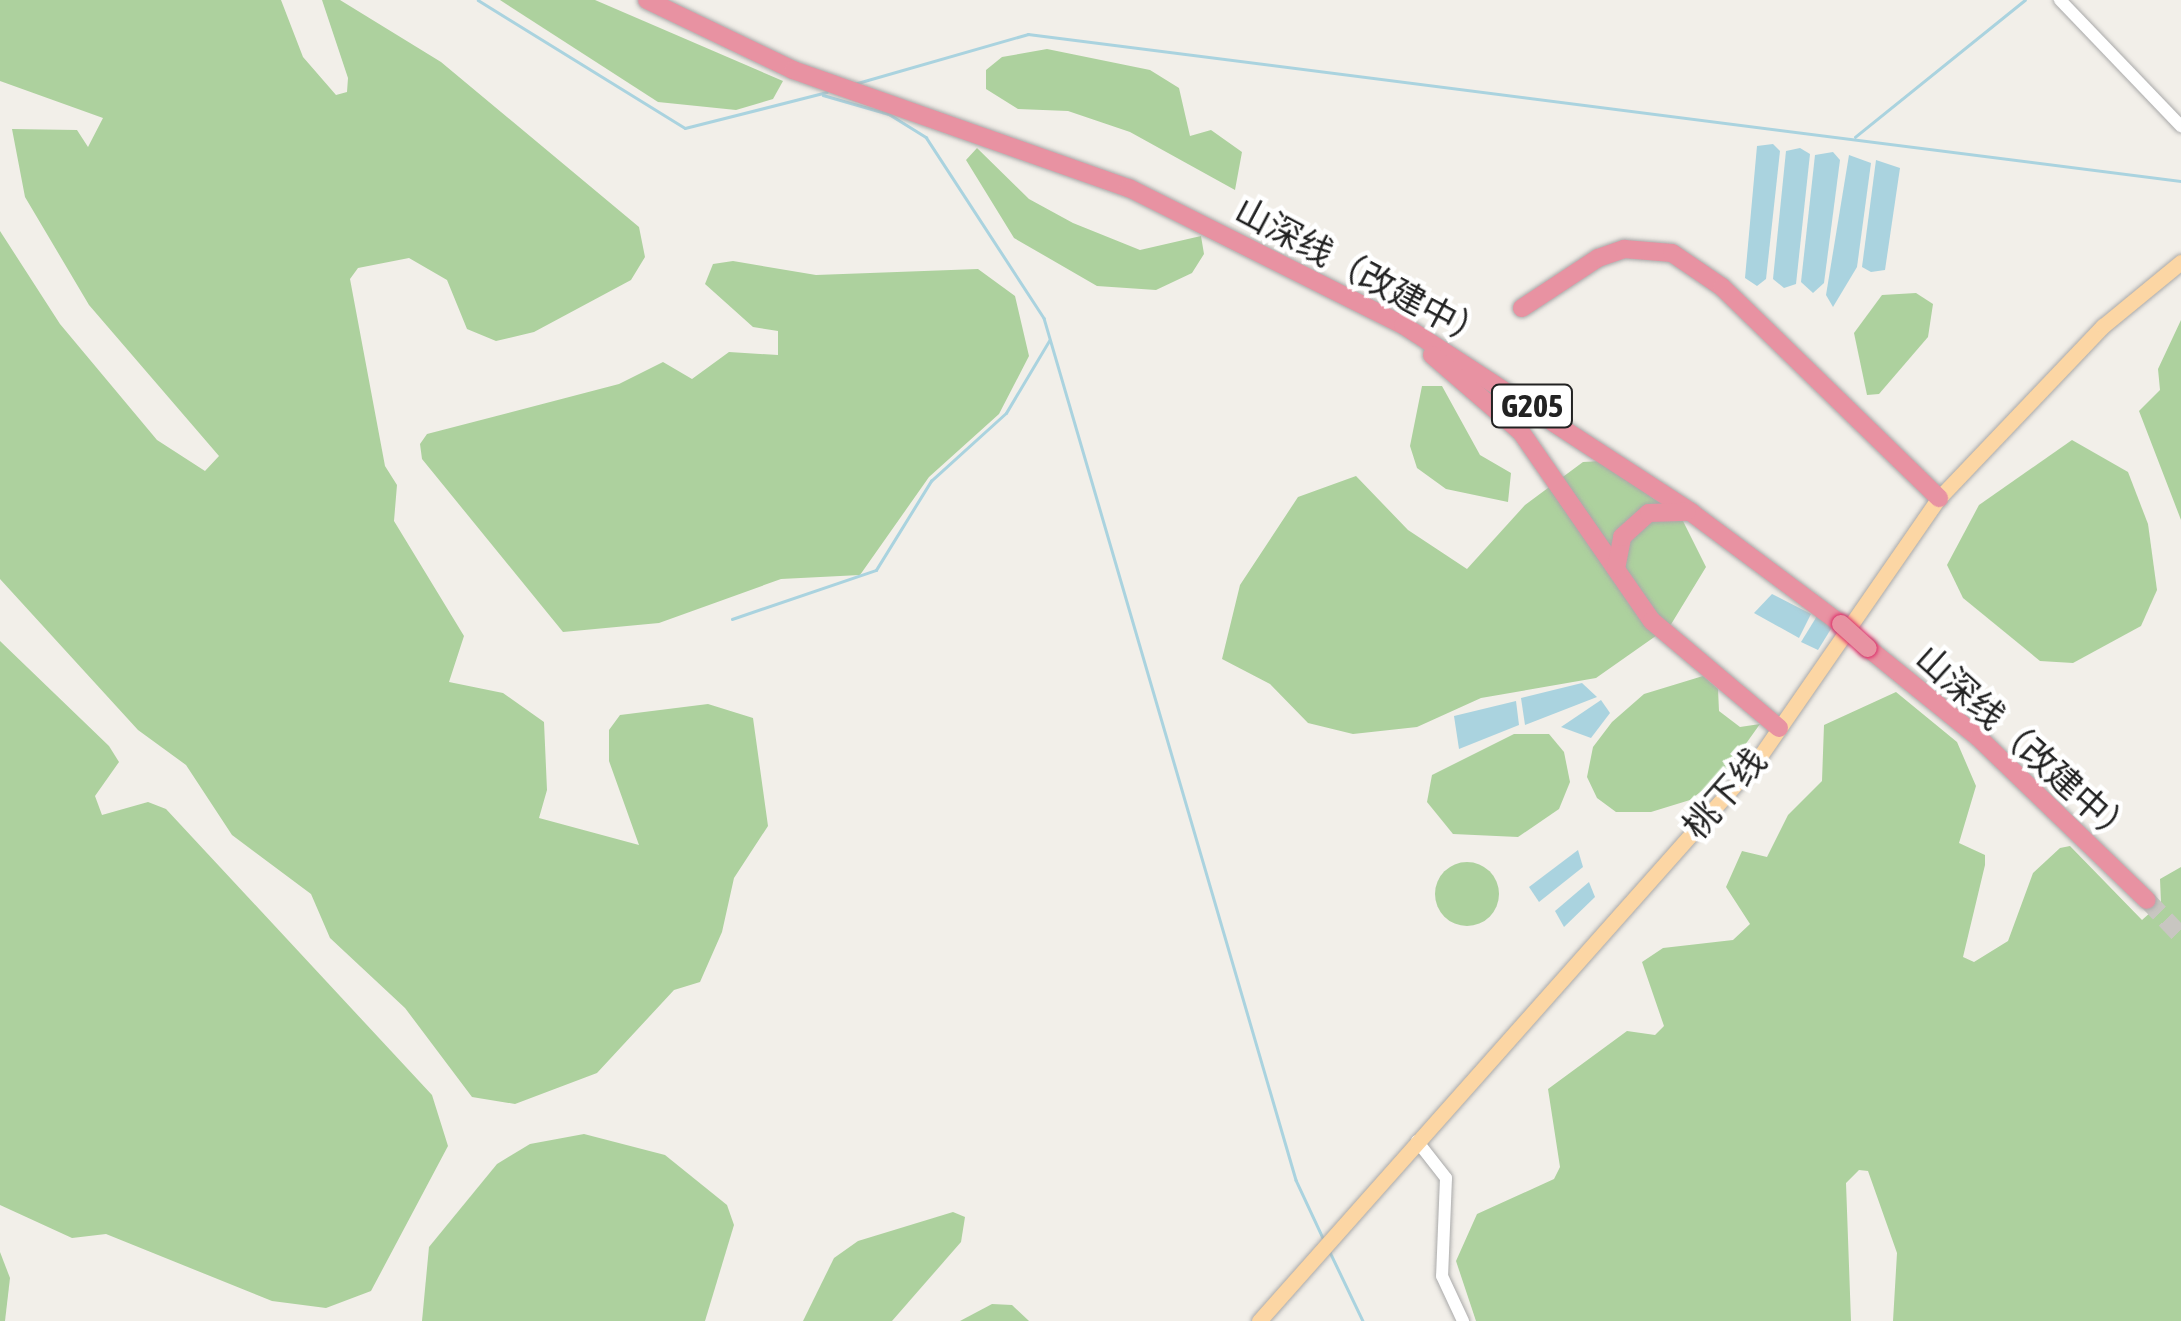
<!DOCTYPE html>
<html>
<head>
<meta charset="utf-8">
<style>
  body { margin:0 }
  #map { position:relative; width:2181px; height:1321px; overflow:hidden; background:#f2efe9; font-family:"Asap Condensed","Noto Sans SC",sans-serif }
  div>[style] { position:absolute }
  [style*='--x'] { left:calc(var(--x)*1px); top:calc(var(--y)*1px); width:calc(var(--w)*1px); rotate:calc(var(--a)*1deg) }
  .forest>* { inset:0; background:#add19e }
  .round { border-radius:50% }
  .water>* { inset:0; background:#aad3df }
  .stream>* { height:2.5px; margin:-1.25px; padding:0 1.25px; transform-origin:1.25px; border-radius:1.25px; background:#aad3df }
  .highway-tunnel>* { height:18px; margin-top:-9px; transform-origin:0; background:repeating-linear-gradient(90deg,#c8c6c1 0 18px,transparent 0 27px) }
  .roads { filter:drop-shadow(0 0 2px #a9a9a9) drop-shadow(0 0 2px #a9a9a9) }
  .minor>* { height:12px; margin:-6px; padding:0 6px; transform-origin:6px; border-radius:6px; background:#fff }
  .major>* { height:15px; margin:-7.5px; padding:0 7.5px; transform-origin:7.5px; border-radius:7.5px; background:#fcd6a4 }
  .highway>* { height:18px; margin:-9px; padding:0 9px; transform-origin:9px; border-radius:9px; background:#e892a2 }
  .bridges { filter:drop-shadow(0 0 2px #dc2a67) drop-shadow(0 0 2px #dc2a67) }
  .highway-bridge>* { height:18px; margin:-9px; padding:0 9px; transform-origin:9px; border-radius:9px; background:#e892a2 }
  span { translate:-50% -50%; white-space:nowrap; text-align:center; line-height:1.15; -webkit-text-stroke:9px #fff; paint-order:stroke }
  .shield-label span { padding:2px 8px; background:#fff; border:2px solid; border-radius:8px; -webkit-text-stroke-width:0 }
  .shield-label { font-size:32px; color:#222; font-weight:700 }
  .street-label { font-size:35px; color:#222 }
</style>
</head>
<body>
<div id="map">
  <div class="forest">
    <i style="clip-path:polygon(0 0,281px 0,303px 57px,336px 95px,347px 92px,348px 78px,322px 0,340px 0,441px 62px,639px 227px,645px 257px,631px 280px,534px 332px,496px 341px,467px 329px,447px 280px,409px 258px,358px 268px,350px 279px,385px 466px,397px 485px,394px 521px,464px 636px,449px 682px,503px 693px,544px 722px,547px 790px,539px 818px,639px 845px,609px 761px,609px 730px,620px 715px,708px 704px,753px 718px,768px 826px,734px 878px,722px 932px,700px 982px,674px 990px,597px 1073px,515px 1104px,472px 1097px,405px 1008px,330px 938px,311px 894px,232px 835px,186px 765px,138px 730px,0 579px,0 231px,60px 324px,157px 440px,205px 471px,219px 456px,89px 305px,25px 197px,12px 129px,77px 130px,88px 147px,103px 118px,0 81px)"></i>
    <i style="clip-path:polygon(500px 0,595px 0,783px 81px,773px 99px,736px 110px,658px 102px)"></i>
    <i style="clip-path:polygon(1047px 49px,1150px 70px,1179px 88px,1190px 136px,1211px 130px,1242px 152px,1235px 190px,1130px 132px,1068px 111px,1018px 109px,986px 89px,986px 70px,1002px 57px)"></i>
    <i style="clip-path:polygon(977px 148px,1029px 199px,1073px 223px,1140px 250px,1201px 236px,1204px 254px,1192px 273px,1156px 290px,1097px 286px,1014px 238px,966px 160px)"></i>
    <i style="clip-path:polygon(733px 261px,816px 275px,978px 269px,1015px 296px,1029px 356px,999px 414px,929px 477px,860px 575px,781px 579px,659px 623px,563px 632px,422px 459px,420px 444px,427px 434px,619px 384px,663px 362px,692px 379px,729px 352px,778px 355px,778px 331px,753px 327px,705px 284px,713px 264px)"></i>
    <i style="clip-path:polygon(1916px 293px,1933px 304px,1928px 337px,1879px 394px,1867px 395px,1854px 333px,1882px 295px)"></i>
    <i style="clip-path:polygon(2181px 320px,2181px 520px,2139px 411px,2160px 390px,2158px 369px)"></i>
    <i style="clip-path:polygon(1422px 386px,1442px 386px,1480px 455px,1511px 473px,1508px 502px,1446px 489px,1417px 468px,1410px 446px)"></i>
    <i style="clip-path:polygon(2072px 440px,2128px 472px,2148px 524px,2157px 590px,2141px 626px,2073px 663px,2040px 661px,1963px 598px,1947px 565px,1979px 505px)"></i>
    <i style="clip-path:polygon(1601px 461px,1682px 519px,1706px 567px,1670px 626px,1596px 678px,1481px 698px,1417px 727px,1353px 734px,1308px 723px,1270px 684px,1222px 659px,1240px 585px,1298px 497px,1356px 476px,1408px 530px,1467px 569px,1525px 505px,1583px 462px)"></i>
    <i style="clip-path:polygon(0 641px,109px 746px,119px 762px,95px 796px,102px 815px,148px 802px,166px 809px,432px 1095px,448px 1146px,371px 1291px,326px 1308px,272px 1301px,106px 1234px,72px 1238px,0 1205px)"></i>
    <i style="clip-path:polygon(1703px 676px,1718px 689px,1719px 711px,1740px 727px,1760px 724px,1725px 773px,1690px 800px,1651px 812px,1616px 812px,1597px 798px,1587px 777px,1593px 747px,1612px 722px,1644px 694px)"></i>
    <i style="clip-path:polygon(1896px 692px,1957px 742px,1976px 786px,1959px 843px,1985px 855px,1985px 865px,1963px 957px,1974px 962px,2008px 941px,2033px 873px,2060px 848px,2070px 846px,2142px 920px,2161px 903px,2160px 879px,2181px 867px,2181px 1321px,1893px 1321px,1897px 1253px,1868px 1171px,1859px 1170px,1846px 1183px,1851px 1321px,1476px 1321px,1456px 1261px,1477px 1214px,1554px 1179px,1560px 1167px,1548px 1089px,1627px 1031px,1655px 1035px,1664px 1026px,1642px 962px,1663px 948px,1733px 940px,1750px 924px,1726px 887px,1742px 851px,1767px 857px,1788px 815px,1822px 781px,1824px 725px)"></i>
    <i style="clip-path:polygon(1514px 734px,1549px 734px,1564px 752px,1570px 782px,1559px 809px,1518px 837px,1453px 834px,1427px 802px,1432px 775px)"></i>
    <i class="round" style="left:1435px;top:862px;width:64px;height:64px"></i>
    <i style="clip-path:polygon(584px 1134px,665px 1155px,727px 1205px,734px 1225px,705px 1321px,422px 1321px,429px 1247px,497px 1164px,530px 1144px)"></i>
    <i style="clip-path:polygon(953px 1212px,965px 1217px,961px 1242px,892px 1321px,803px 1321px,834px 1258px,858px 1241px)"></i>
    <i style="clip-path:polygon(0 1252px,10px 1278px,5px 1321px,0 1321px)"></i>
    <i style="clip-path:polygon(992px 1304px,1012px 1305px,1029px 1321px,960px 1321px)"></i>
  </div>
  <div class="water">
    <i style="clip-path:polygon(1773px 144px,1780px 151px,1766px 279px,1757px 286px,1745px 278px,1757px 146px)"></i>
    <i style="clip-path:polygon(1800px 148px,1810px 154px,1796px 284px,1784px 288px,1773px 279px,1786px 151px)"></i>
    <i style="clip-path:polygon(1833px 152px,1840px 160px,1824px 283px,1813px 293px,1801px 282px,1815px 155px)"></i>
    <i style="clip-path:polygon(1849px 155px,1871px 163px,1857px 267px,1833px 307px,1826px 295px)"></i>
    <i style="clip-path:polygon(1876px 160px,1900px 168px,1885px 270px,1871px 272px,1862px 267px)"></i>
    <i style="clip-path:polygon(1772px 594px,1811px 614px,1799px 638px,1754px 613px)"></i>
    <i style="clip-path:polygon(1817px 616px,1834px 624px,1818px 650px,1801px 642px)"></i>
    <i style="clip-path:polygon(1582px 683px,1597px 697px,1525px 725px,1521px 698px)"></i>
    <i style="clip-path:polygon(1601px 700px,1610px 713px,1591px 738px,1561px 727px)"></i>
    <i style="clip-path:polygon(1516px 701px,1519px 725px,1459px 749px,1454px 716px)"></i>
    <i style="clip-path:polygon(1578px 850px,1583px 867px,1539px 902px,1529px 887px)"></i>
    <i style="clip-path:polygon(1589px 882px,1595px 897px,1564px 927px,1555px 911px)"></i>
  </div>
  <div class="stream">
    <i style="--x:478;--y:0;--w:243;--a:31.7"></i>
    <i style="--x:685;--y:128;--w:146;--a:-14.2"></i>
    <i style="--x:854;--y:84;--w:181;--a:-16"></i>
    <i style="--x:1028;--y:34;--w:1162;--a:7.27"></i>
    <i style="--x:823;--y:95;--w:69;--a:16.1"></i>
    <i style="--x:889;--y:114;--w:44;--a:31.9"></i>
    <i style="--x:926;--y:137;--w:216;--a:56.9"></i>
    <i style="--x:1044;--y:318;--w:898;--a:73.7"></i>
    <i style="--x:1296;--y:1180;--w:64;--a:65"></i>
    <i style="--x:1855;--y:137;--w:218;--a:-38.9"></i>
    <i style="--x:732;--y:619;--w:152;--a:-18.8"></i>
    <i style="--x:876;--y:570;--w:105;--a:-58.3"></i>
    <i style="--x:931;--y:481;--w:101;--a:-42.2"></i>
    <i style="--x:1006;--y:413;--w:84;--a:-59.2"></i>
    <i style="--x:1329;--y:1250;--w:79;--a:64.4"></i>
  </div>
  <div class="highway-tunnel">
    <i style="--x:2147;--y:900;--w:50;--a:46.6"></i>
  </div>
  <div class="roads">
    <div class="minor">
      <i style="--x:2060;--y:0;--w:175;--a:46.2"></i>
      <i style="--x:1417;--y:1141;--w:47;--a:51.9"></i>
      <i style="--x:1446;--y:1178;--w:98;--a:92.3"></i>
      <i style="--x:1442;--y:1276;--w:50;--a:65"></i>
    </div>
    <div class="major">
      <i style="--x:1259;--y:1321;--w:752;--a:-48.4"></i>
      <i style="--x:1758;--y:759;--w:318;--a:-55.3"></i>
      <i style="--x:1939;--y:498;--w:238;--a:-46.4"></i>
      <i style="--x:2103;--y:326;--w:101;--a:-39.4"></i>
    </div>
    <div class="highway">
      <i style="--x:647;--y:0;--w:162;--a:25.6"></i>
      <i style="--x:793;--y:70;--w:356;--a:19.4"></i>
      <i style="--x:1129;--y:188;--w:306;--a:26.6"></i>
      <i style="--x:1403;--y:325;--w:345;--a:33"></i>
      <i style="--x:1692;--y:513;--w:186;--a:36.7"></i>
      <i style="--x:1522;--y:308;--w:91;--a:-33.3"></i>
      <i style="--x:1598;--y:258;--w:28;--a:-19"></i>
      <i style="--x:1624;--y:249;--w:48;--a:4.8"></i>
      <i style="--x:1672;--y:253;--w:60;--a:34.2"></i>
      <i style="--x:1722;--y:287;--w:303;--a:44.2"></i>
      <i style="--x:1432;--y:355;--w:118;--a:40.9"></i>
      <i style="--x:1521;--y:432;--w:230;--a:55.3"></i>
      <i style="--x:1652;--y:621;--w:166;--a:40.1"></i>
      <i style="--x:1616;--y:569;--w:33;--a:-79"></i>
      <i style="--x:1622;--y:537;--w:36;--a:-42"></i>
      <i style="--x:1649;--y:513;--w:38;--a:-2"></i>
      <i style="--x:1868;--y:648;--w:143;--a:39"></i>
      <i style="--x:1979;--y:738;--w:233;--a:44"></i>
    </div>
  </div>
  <div class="bridges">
    <div class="highway-bridge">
      <i style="--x:1841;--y:624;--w:36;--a:42"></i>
    </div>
  </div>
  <div class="shield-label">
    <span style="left:1532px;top:406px">G205</span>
  </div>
  <div class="street-label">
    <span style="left:1362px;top:272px;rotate:28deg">山深线（改建中）</span>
    <span style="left:2026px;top:745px;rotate:42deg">山深线（改建中）</span>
    <span style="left:1724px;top:793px;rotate:-49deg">桃下线</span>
  </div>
</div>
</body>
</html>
